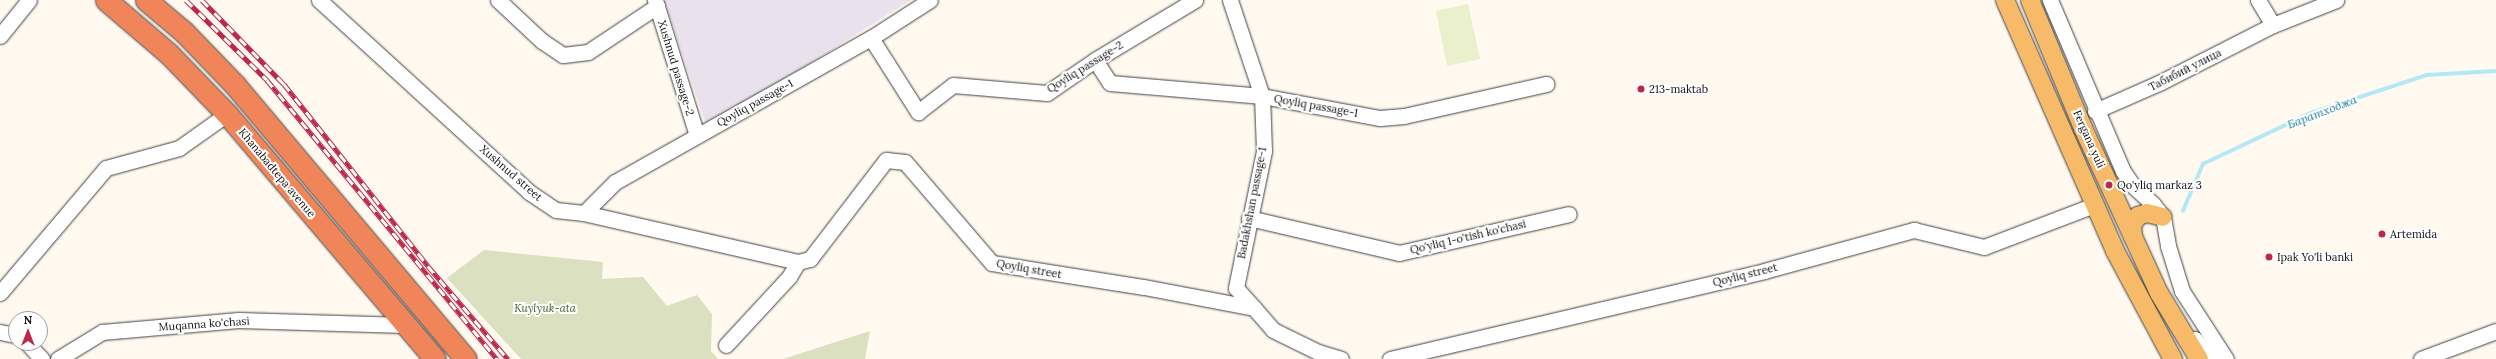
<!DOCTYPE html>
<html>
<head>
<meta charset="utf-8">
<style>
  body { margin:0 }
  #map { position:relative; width:2496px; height:359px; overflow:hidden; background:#fff9ef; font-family:Lora,serif }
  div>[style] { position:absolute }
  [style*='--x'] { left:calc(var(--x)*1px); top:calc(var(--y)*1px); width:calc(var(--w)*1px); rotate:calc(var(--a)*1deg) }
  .industrial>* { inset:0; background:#e9e2ec }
  .cemetery>* { inset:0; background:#dbe0c0 }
  .pitch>* { inset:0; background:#e9f0cb }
  .stream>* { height:3.5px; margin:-1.75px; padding:0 1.75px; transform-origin:1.75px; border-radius:1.75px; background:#b4e8f5 }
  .roads { filter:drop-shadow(0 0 1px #414141) drop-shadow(0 0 1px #414141) }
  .minor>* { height:15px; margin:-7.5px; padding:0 7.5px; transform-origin:7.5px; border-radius:7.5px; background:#fff }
  .major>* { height:18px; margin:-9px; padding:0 9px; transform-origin:9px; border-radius:9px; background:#f6ba68 }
  .highway>* { height:21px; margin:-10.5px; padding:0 10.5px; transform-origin:10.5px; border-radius:10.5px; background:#f1855a }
  .rail>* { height:4.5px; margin-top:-2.25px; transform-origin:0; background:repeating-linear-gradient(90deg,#fff 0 9px,#bb2849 0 18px); box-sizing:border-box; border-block:1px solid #bb2849 }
  .dots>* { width:11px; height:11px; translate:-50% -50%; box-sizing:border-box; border:2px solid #fff; border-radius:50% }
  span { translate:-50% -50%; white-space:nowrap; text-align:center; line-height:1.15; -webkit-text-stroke:4px #fff; paint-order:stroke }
  .street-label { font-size:11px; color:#0e0e0e }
  .poi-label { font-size:11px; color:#0e0e0e }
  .left { translate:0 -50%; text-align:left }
  .park-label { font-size:11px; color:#39641f; font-style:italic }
  .water-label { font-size:12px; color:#197a9d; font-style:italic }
  .north { position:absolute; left:8px; top:311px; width:40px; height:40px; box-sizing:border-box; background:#fff; border:1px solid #9f9f9f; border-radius:50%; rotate:0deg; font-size:11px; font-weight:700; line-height:16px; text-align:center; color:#0e0e0e }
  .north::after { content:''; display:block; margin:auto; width:14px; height:18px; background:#bb2849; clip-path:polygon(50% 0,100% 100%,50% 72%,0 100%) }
</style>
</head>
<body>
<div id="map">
  <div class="industrial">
    <i style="clip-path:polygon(664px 0,911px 0,707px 128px)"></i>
  </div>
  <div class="cemetery">
    <i style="clip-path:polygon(484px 250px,603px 262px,602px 279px,643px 277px,667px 306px,697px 295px,712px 314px,711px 351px,718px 359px,521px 359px,447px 278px)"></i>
    <i style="clip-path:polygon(870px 331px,865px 359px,783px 359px)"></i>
  </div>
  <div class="pitch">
    <i style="clip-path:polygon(1468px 4px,1480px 59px,1447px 66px,1436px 11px)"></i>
  </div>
  <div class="stream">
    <i style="--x:2183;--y:211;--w:51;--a:-66.9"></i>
    <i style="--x:2203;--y:164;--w:119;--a:-25.3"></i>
    <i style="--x:2311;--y:113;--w:122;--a:-18.1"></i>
    <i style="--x:2427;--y:75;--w:69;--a:-3.3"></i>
  </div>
  <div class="roads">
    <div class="minor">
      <i style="--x:319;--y:0;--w:285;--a:42.4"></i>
      <i style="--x:529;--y:192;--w:32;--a:34"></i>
      <i style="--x:556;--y:210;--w:28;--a:6"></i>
      <i style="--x:584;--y:213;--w:220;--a:12.9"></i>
      <i style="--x:498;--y:0;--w:60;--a:43"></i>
      <i style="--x:542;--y:41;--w:25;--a:34"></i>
      <i style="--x:563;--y:55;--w:25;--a:-7"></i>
      <i style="--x:588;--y:52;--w:83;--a:-33.7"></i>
      <i style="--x:655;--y:0;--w:142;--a:72.8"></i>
      <i style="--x:1230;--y:0;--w:101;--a:71.6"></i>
      <i style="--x:1262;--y:96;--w:55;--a:87.9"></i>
      <i style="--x:1264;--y:151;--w:140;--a:101.6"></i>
      <i style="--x:1236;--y:288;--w:27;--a:48"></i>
      <i style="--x:2050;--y:0;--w:186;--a:66.9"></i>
      <i style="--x:2123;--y:171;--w:18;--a:56"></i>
      <i style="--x:2133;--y:186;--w:27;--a:42"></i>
      <i style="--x:2153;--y:204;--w:16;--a:52"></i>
      <i style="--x:2163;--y:217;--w:29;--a:80"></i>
      <i style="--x:2168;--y:246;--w:47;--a:72.7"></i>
      <i style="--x:2182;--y:291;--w:81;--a:57.1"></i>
      <i style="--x:2258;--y:0;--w:29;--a:59"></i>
      <i style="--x:0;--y:36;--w:46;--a:-51.1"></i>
      <i style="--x:871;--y:38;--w:88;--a:57.6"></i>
      <i style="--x:918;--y:112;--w:44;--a:-37.6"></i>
      <i style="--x:953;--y:85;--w:94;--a:4.9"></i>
      <i style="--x:1047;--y:93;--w:58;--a:-34.5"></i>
      <i style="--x:1095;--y:60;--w:117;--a:-31"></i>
      <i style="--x:1095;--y:60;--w:27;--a:57"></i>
      <i style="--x:1110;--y:83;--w:153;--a:4.9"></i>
      <i style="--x:1262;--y:96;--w:120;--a:10.6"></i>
      <i style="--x:1380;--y:118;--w:24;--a:-5"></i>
      <i style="--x:1404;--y:116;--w:146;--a:-12.7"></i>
      <i style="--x:2095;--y:111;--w:70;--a:-23.6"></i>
      <i style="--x:2159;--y:83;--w:128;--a:-27"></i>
      <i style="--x:2273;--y:25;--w:68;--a:-21.6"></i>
      <i style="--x:584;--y:213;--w:44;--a:-45"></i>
      <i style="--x:615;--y:182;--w:294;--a:-29.4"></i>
      <i style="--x:871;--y:38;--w:70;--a:-32.8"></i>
      <i style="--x:1249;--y:218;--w:154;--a:13.1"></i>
      <i style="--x:1399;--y:253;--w:174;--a:-12.9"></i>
      <i style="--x:0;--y:293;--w:164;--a:-49.7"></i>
      <i style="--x:106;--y:168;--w:76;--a:-15.3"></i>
      <i style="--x:179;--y:148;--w:59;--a:-35.3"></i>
      <i style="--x:0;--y:332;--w:16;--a:11"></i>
      <i style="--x:2195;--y:339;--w:25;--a:53"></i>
      <i style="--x:27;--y:343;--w:22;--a:47"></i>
      <i style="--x:726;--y:345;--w:93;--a:-47.2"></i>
      <i style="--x:789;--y:277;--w:17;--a:-59"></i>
      <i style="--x:798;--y:262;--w:12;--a:-14"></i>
      <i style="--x:810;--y:259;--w:125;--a:-52.5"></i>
      <i style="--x:886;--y:160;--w:19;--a:6"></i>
      <i style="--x:905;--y:162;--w:133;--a:49.3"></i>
      <i style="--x:992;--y:263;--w:154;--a:9"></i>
      <i style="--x:1144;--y:287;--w:112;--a:10.8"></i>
      <i style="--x:1254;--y:308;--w:29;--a:49"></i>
      <i style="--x:1273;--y:330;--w:50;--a:26.1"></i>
      <i style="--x:1318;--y:352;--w:24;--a:17"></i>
      <i style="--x:58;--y:359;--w:52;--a:-31.5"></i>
      <i style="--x:102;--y:332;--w:137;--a:-5"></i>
      <i style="--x:238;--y:320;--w:167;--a:1.7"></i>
      <i style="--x:1390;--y:359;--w:384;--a:-13.2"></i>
      <i style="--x:1764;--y:271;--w:156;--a:-15.3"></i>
      <i style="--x:1914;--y:230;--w:72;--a:13.7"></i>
      <i style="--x:1984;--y:247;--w:118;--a:-20.9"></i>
      <i style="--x:2421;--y:359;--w:80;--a:-20.5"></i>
    </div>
    <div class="major">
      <i style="--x:2005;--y:0;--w:274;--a:66.3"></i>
      <i style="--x:2115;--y:251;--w:123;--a:61.8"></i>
      <i style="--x:2030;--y:0;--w:139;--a:67.5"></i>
      <i style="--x:2083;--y:128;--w:182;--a:65.3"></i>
      <i style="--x:2159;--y:293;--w:77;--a:58.8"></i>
      <i style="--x:2133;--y:237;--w:12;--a:-95"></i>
      <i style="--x:2132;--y:225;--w:11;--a:-56"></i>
      <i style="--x:2138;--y:216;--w:9;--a:-18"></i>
      <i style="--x:2147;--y:213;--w:16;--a:14"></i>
    </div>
    <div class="highway">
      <i style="--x:106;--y:0;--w:83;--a:40.6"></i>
      <i style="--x:169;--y:54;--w:83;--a:46"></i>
      <i style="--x:227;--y:114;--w:321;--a:49.7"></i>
      <i style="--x:146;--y:0;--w:50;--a:40.1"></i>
      <i style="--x:184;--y:32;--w:74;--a:46.1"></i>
      <i style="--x:235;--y:85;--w:358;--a:49.9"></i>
    </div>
  </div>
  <div class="rail">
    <i style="--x:186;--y:0;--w:114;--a:44.6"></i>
    <i style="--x:267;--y:80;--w:362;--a:50.5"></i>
    <i style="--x:202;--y:0;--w:117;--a:45.7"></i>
    <i style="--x:284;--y:84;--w:232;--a:51.6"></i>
    <i style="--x:428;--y:266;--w:123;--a:49.3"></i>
  </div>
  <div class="dots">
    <i style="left:1641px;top:89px;background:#bb2849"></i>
    <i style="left:2109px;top:185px;background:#bb2849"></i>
    <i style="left:2382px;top:234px;background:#bb2849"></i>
    <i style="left:2269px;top:257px;background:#bb2849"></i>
  </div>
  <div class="street-label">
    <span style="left:1085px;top:67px;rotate:-32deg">Qoyliq passage-2</span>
    <span style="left:676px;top:68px;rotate:73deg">Xushnud passage-2</span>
    <span style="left:2185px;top:70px;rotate:-27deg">Табибий улица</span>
    <span style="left:755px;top:103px;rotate:-29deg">Qoyliq passage-1</span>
    <span style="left:1316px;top:106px;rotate:10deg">Qoyliq passage-1</span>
    <span style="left:2089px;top:139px;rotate:66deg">Fergana yuli</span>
    <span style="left:277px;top:173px;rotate:50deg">Khanabadtepa avenue</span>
    <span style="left:511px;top:173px;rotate:41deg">Xushnud street</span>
    <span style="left:1252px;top:203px;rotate:-79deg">Badakhshan passage-1</span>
    <span style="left:1468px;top:237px;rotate:-13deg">Qo'yliq 1-o'tish ko'chasi</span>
    <span style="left:1029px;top:269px;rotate:10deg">Qoyliq street</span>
    <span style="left:1745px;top:275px;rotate:-14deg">Qoyliq street</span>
    <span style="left:204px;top:324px;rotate:-4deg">Muqanna ko'chasi</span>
  </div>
  <div class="poi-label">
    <span class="left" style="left:1649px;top:89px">213-maktab</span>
    <span class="left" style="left:2117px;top:185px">Qo'yliq markaz 3</span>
    <span class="left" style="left:2390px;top:234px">Artemida</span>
    <span class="left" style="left:2277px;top:257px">Ipak Yo'li banki</span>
  </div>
  <div class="park-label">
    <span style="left:545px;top:308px">Kuylyuk-ata</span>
  </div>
  <div class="water-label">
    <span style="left:2322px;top:112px;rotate:-21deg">Баратходжа</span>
  </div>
  <div class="north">N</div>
</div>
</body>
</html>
